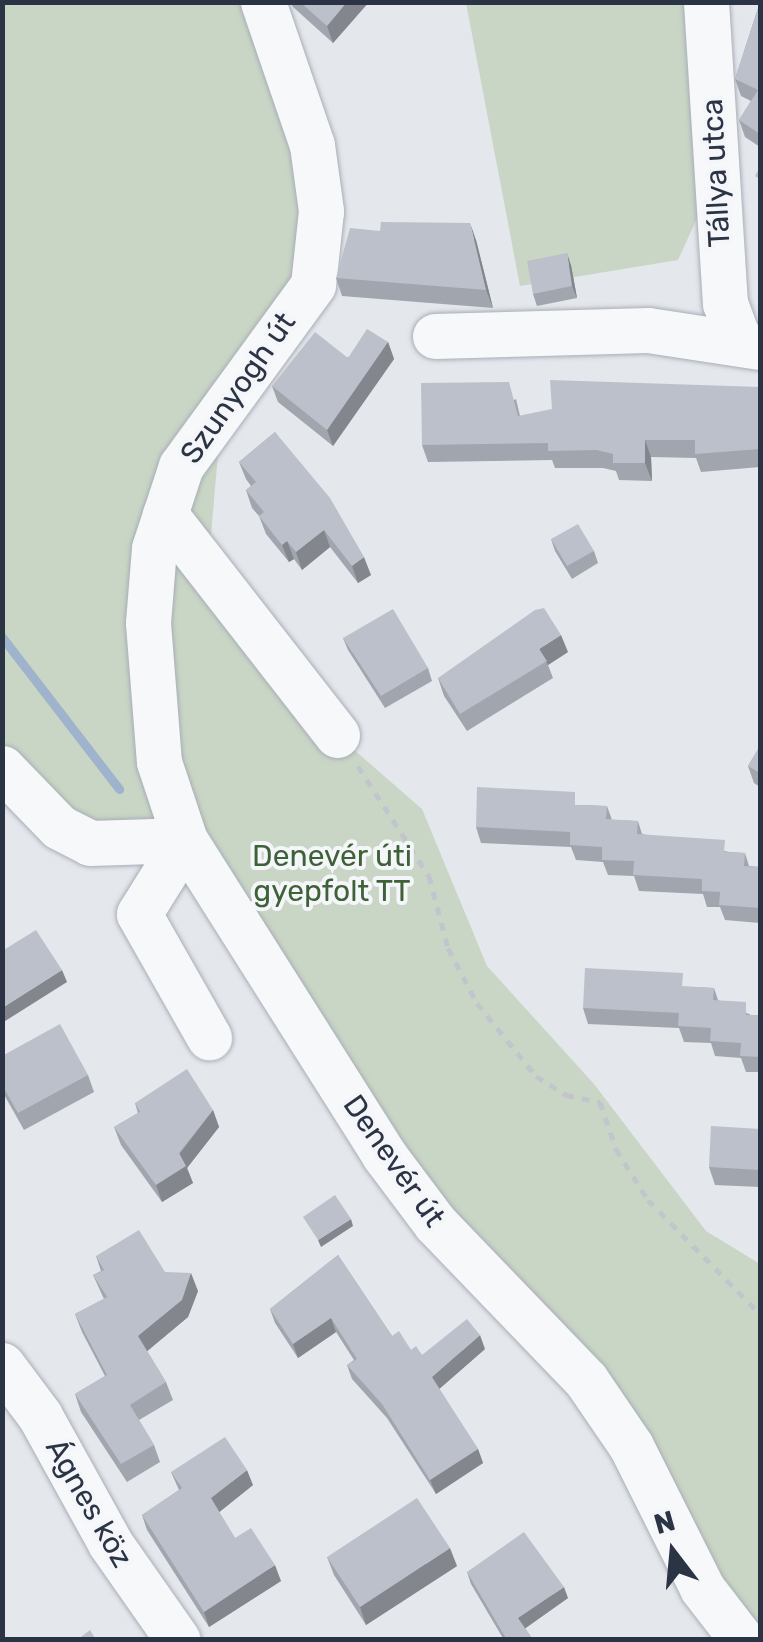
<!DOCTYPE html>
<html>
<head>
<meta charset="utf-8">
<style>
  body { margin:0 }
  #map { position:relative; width:763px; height:1642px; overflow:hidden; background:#e4e7ec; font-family:Rubik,sans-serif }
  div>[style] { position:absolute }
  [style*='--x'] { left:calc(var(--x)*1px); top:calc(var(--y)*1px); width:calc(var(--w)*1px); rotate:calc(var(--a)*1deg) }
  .green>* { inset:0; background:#c9d6c5 }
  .stream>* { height:9px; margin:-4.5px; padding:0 4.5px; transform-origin:4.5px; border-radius:4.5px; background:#9fb4cc }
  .path>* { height:5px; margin-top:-2.5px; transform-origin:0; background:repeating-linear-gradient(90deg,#c2c5cb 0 8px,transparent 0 16px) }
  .roads { filter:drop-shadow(0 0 2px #a9aeb7) drop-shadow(0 0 2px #a9aeb7) }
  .minor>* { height:45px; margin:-22.5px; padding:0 22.5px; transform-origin:22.5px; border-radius:22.5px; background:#f7f8fa }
  .wall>* { inset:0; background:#a1a5ae }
  .shaded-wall>* { inset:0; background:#83868d }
  .building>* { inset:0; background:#bbc0ca }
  span { translate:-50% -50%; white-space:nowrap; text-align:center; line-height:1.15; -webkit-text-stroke:8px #f4f6f9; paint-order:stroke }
  .street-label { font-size:30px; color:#2b3445 }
  .park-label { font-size:30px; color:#3f6138 }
  .frame { position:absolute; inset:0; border:5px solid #2b3445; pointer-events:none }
  .north { position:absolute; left:623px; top:1502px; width:100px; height:100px; -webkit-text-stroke:8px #f4f6f9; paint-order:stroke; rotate:344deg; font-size:28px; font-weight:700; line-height:40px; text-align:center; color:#2b3445 }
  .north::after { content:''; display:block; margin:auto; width:35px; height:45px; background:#2b3445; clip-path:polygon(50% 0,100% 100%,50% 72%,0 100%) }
</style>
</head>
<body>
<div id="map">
  <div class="green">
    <i style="clip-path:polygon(2px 3px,263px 3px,290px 70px,313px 285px,224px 385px,208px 569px,337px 735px,422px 809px,487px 966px,594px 1084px,706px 1231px,760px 1264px,760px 1639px,631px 1446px,435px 1223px,185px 840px,128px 846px,3px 768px)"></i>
    <i style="clip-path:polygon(466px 3px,706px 3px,718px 172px,678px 260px,520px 286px)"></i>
  </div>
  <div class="stream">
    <i style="--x:2;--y:637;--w:192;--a:52.4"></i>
  </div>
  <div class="path">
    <i style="--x:358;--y:766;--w:131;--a:57.2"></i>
    <i style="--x:429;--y:876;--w:74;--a:75.2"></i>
    <i style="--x:448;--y:948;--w:62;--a:62.2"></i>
    <i style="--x:477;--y:1003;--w:94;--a:51.1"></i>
    <i style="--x:536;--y:1076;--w:36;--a:32"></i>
    <i style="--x:566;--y:1095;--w:35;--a:12"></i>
    <i style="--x:600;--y:1102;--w:50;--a:71.2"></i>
    <i style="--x:616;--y:1149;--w:60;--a:57.9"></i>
    <i style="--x:648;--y:1200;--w:160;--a:45.5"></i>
  </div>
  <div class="roads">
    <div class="minor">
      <i style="--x:263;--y:2;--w:151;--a:71.1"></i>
      <i style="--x:312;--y:145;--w:67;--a:82.2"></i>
      <i style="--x:321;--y:211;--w:74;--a:96.2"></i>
      <i style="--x:313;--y:285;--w:224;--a:126.1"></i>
      <i style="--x:181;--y:466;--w:86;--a:108.2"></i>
      <i style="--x:154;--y:548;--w:75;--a:94.6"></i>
      <i style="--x:148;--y:623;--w:139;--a:85.5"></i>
      <i style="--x:159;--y:762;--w:82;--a:71.6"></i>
      <i style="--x:185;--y:840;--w:373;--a:57.7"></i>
      <i style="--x:384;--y:1155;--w:85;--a:53.1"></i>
      <i style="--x:435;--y:1223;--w:218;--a:46.1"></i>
      <i style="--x:586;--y:1380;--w:80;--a:55.7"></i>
      <i style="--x:631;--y:1446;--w:159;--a:63.4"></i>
      <i style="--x:702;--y:1588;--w:66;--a:52.4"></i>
      <i style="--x:706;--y:2;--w:302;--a:86.4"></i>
      <i style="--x:725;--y:303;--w:40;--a:69.8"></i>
      <i style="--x:435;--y:336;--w:213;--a:-1.6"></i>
      <i style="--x:648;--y:330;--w:113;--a:8.6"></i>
      <i style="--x:165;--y:514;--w:280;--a:52.1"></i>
      <i style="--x:2;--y:768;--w:82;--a:46"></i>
      <i style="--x:59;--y:827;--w:35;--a:27"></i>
      <i style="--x:90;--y:843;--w:95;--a:-1.8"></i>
      <i style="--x:185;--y:840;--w:87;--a:121.9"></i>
      <i style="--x:139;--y:914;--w:142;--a:60.4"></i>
      <i style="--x:2;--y:1365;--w:64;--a:53.3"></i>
      <i style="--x:40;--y:1416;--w:145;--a:61.1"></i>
      <i style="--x:110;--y:1543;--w:118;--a:55"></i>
    </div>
  </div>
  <div class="wall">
    <i style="clip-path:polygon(291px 2px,369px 2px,333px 43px,293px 7px)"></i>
    <i style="clip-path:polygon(760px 2px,760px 147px,745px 137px,739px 120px,751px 101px,741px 96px,735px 79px)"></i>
    <i style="clip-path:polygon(380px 231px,476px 240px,493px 308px,342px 296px,336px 278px)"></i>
    <i style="clip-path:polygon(571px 265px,577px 298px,537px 306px,533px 294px)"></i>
    <i style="clip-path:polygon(388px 342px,394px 359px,333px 446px,278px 402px,272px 386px)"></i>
    <i style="clip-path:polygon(760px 387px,760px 467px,701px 472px,696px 458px,651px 457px,652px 481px,619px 480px,616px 471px,603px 468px,555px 468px,552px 460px,428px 462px,422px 445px,516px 399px,520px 416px)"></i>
    <i style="clip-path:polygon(275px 432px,371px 575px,358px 583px,330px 547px,302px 570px,294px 559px,289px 562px,266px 534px,259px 516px,252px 508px,246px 490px,251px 486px,246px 479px,239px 462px)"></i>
    <i style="clip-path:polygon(551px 539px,594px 551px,598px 563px,572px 579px,555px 551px)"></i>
    <i style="clip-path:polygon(343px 638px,428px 668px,432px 681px,385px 708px,348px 650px)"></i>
    <i style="clip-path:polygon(568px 652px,548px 665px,553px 678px,467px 731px,444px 696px,438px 678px)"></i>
    <i style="clip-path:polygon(760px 746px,760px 787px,754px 783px,748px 766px)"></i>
    <i style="clip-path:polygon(580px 805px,607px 806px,612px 820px,638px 821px,642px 834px,729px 852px,745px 853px,749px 866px,760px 867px,760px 923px,725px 920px,720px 907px,707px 907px,703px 894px,639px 891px,634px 876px,608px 875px,603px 862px,576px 860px,571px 847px,481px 843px,476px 827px)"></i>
    <i style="clip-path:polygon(688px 987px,714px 988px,718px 1000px,751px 1015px,760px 1015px,760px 1072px,746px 1072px,741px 1058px,715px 1056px,711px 1043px,684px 1042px,679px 1028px,588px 1024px,583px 1008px)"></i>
    <i style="clip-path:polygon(2px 1056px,88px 1075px,94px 1092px,24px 1130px,2px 1091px)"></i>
    <i style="clip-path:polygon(135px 1103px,213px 1110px,219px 1127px,187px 1168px,193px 1183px,162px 1202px,121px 1145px,114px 1127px,138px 1113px)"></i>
    <i style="clip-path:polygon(760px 1129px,760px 1187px,715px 1185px,709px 1167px)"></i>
    <i style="clip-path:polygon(338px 1255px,392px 1336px,411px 1350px,422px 1355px,485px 1349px,439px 1389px,478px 1449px,483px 1463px,436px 1494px,387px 1418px,352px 1379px,347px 1365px,354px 1360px,336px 1332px,298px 1358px,275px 1323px,270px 1309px)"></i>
    <i style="clip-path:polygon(96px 1256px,165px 1272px,198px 1291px,188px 1317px,147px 1351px,166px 1382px,173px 1400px,139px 1420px,154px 1445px,160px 1462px,127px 1482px,81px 1412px,75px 1394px,105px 1376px,82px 1332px,75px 1314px,104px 1299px,93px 1275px,101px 1271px)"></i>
    <i style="clip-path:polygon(171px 1472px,253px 1485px,219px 1512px,235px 1538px,281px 1581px,209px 1627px,147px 1530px,142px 1515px,179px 1490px)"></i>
    <i style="clip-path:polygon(327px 1557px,457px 1566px,366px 1625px,334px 1575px)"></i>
    <i style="clip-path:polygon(467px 1572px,568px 1598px,525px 1628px,533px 1640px,504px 1640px,471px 1584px)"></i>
  </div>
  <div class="shaded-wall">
    <i style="clip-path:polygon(347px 2px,369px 2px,333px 43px,327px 26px)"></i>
    <i style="clip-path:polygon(470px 223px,476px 240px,493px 308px,486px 290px)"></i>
    <i style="clip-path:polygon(567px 253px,571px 265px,577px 298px,572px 286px)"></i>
    <i style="clip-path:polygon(388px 342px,394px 359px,333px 446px,327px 430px)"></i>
    <i style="clip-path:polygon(645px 440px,651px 457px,652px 481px,645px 463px)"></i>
    <i style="clip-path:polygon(324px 530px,330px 547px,302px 570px,296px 552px)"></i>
    <i style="clip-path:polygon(287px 541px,294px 559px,289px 562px,282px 545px)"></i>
    <i style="clip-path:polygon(364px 557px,371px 575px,358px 583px,352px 566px)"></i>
    <i style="clip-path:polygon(561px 635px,568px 652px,548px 665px,539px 649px)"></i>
    <i style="clip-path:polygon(62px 970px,67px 982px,2px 1023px,2px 1008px)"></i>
    <i style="clip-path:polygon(213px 1110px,219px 1127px,187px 1168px,193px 1183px,162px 1202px,156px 1185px)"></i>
    <i style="clip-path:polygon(351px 1219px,353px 1226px,321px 1247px,318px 1240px)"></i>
    <i style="clip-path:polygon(191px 1273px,198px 1291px,188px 1317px,145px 1353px,138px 1336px)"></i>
    <i style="clip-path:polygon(331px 1318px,336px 1332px,298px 1358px,293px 1344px)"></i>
    <i style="clip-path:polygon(480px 1335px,485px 1349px,437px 1391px,432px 1377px)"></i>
    <i style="clip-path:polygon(478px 1449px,483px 1463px,436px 1494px,430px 1480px)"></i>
    <i style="clip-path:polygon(247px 1470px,253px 1485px,217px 1514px,211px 1498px)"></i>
    <i style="clip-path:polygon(450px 1548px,457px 1566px,366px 1625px,360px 1607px)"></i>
    <i style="clip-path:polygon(275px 1565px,281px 1581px,209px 1627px,204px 1612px)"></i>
    <i style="clip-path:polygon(564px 1587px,568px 1598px,523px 1630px,518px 1618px)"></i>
  </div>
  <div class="building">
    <i style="clip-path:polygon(300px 2px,347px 2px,327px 26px)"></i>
    <i style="clip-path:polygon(760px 2px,760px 134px,739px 120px,758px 90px,735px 79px)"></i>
    <i style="clip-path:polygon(760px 167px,760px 179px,755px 176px)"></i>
    <i style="clip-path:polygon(381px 222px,470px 223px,486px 290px,336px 278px,350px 228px,380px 231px)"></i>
    <i style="clip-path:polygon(567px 253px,572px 286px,533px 294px,527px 261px)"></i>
    <i style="clip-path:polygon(367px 329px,388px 342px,327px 430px,272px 386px,315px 332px,348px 358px)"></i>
    <i style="clip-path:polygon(550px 380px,760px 387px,760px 449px,695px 454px,695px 440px,645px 440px,645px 463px,613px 463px,613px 454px,597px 450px,548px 451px,548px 443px,422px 445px,421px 383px,509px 382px,518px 416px,552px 409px)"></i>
    <i style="clip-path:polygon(275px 432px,330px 498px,364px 557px,352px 566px,324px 530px,296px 552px,287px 541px,282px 545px,259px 516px,264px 512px,246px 490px,256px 482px,239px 462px)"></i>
    <i style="clip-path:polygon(578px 524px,594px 551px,567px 566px,551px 539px)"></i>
    <i style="clip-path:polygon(544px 608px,561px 635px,539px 649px,547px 661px,460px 714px,438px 678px,535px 610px)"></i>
    <i style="clip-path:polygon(393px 609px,428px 668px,381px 696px,343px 638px)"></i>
    <i style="clip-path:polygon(760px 746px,760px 773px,748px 766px)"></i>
    <i style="clip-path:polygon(477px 787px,575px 792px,575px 805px,607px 806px,606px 819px,638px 821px,637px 834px,725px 840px,724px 852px,745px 853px,744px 866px,760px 867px,760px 908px,719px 905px,720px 892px,702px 891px,702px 879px,633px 875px,634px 861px,602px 860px,602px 847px,570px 845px,570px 832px,476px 827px)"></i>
    <i style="clip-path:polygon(36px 930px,62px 970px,2px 1008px,2px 951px)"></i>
    <i style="clip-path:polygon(585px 968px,683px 973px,682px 986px,714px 988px,713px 1000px,746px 1002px,746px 1015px,760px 1015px,760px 1057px,740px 1056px,741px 1043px,710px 1041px,711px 1028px,678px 1026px,679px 1013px,583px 1008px)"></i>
    <i style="clip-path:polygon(60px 1024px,88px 1075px,18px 1113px,2px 1085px,2px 1056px)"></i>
    <i style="clip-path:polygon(187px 1069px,213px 1110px,179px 1153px,186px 1166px,156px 1185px,114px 1127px,140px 1112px,135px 1103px)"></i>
    <i style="clip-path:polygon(711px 1126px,760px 1129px,760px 1170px,709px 1167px)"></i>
    <i style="clip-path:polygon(335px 1195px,351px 1219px,318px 1240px,303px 1217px)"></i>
    <i style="clip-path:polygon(139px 1230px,165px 1272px,191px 1273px,182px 1300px,138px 1336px,166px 1382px,130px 1405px,154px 1445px,121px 1464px,75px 1394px,107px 1375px,75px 1314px,107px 1297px,93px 1275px,104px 1270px,96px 1256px)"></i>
    <i style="clip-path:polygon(338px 1255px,392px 1336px,399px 1331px,411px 1350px,416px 1346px,422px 1355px,467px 1319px,480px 1335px,432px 1377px,478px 1449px,430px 1480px,382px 1404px,347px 1365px,357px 1359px,331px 1318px,293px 1344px,270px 1309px)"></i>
    <i style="clip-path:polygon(225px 1437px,247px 1470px,211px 1498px,235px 1538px,251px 1528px,275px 1565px,204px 1612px,142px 1515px,182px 1488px,171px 1472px)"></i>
    <i style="clip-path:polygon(417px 1498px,450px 1548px,360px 1607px,327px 1557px)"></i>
    <i style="clip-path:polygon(524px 1532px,564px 1587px,518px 1618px,533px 1640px,507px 1640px,467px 1572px)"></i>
    <i style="clip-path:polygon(90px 1630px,96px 1640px,77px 1640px)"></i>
  </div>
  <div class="street-label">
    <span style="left:716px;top:173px;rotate:-93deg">Tállya utca</span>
    <span style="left:238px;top:388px;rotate:-55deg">Szunyogh út</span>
    <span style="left:394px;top:1161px;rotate:55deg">Denevér út</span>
    <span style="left:89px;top:1503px;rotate:60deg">Ágnes köz</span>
  </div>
  <div class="park-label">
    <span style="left:332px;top:873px">Denevér úti<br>gyepfolt TT</span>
  </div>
  <div class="frame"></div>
  <div class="north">N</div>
</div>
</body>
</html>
